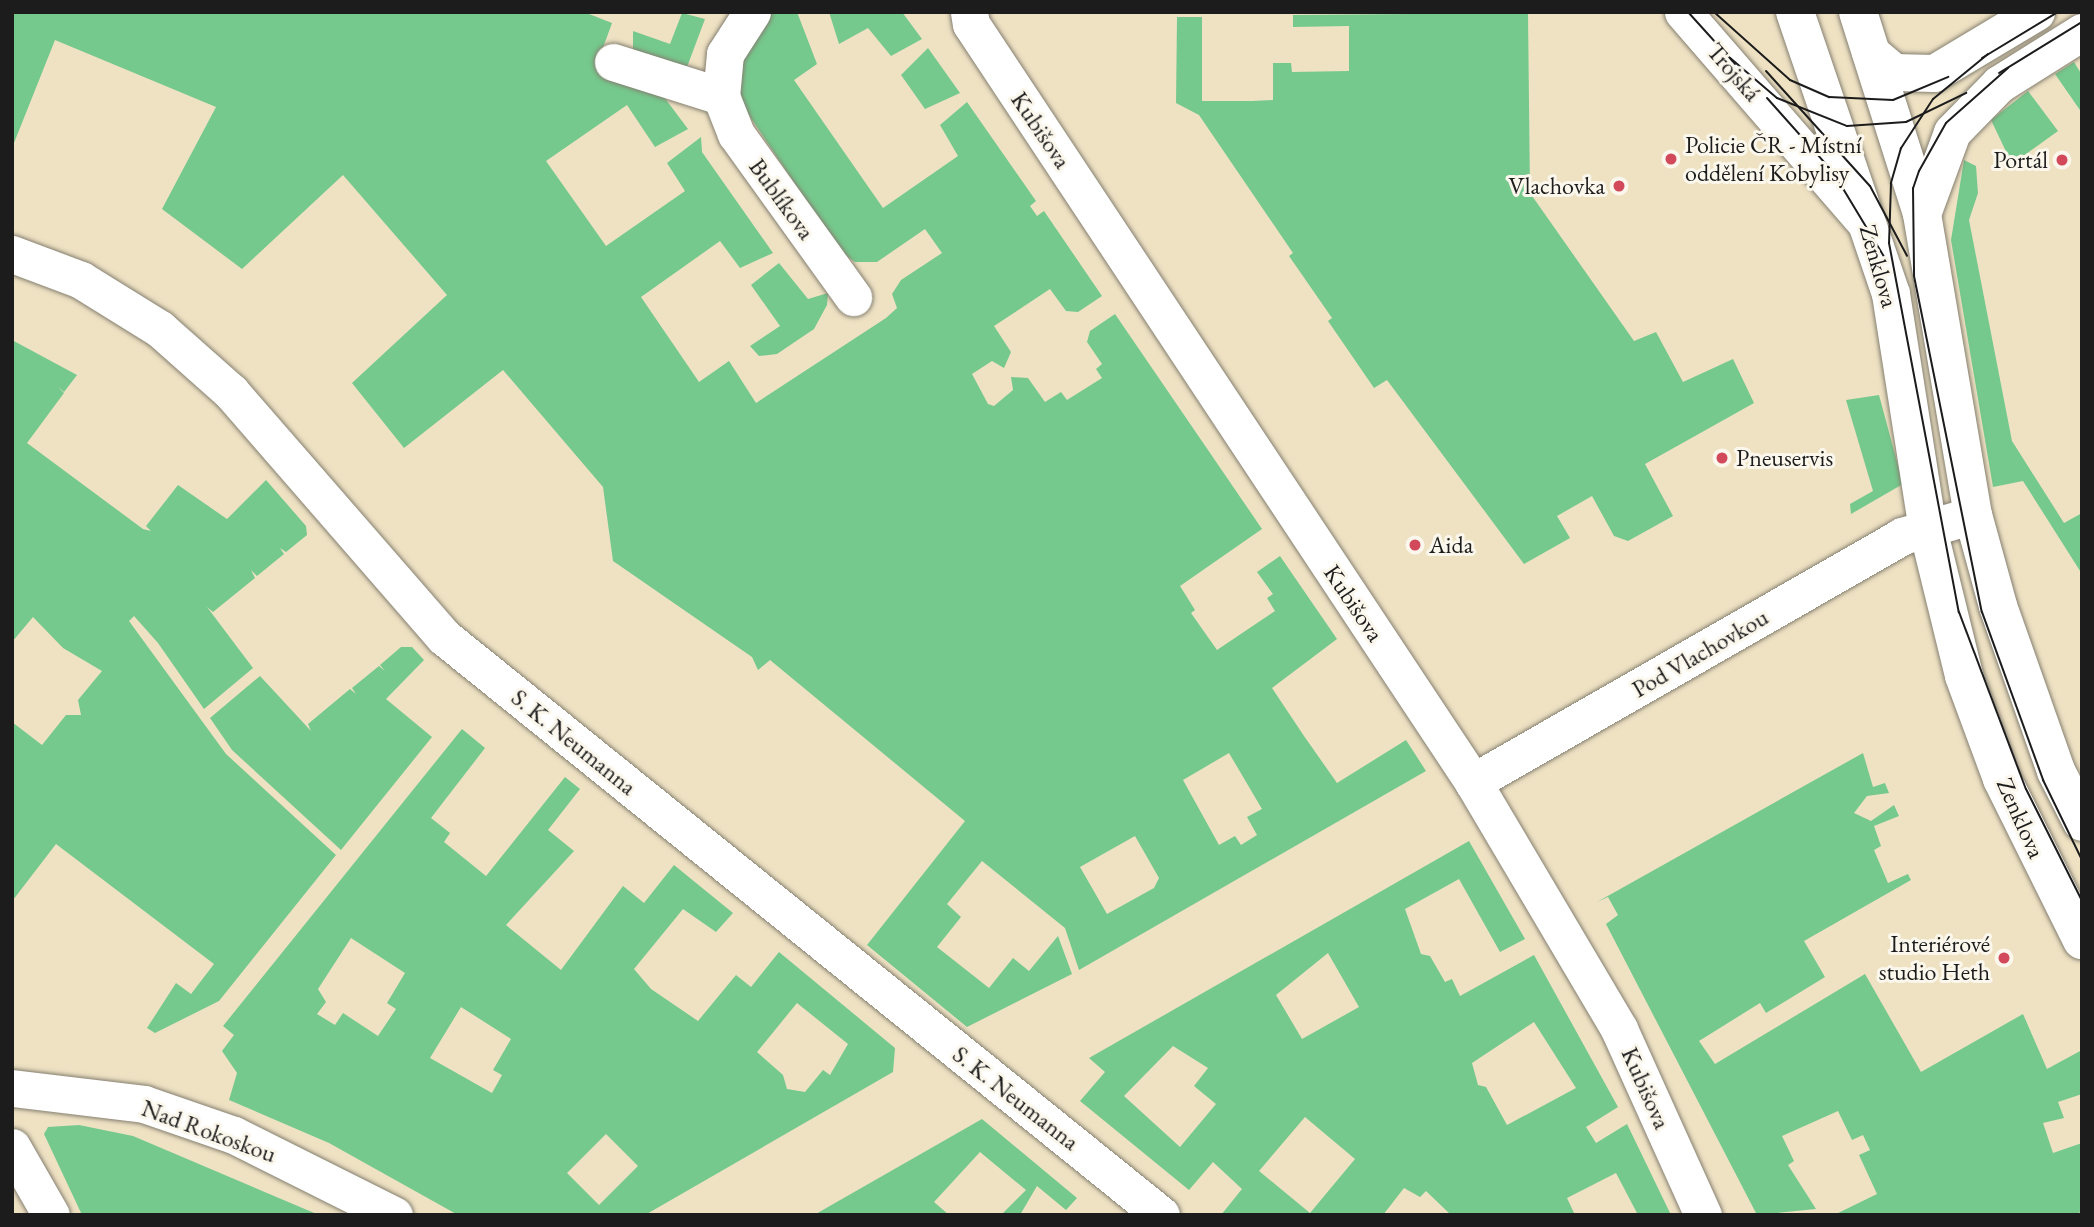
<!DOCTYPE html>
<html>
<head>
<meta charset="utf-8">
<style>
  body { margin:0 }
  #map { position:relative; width:2094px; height:1227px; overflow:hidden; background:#eee2c3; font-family:"EB Garamond",serif }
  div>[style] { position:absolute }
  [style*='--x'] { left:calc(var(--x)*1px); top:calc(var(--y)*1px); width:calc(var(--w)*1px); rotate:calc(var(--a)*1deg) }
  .green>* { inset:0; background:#75c98d }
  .roads { filter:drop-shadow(0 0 2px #857f70) drop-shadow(0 0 2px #857f70) }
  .street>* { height:37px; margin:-18.5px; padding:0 18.5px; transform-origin:18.5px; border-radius:18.5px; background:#fff }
  .secondary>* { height:38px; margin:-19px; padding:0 19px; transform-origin:19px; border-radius:19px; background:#fff }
  .tram>* { height:2px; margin:-1px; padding:0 1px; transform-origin:1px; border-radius:1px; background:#1c1c1c }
  .dots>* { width:19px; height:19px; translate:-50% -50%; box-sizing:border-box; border:4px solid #fbf7ec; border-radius:50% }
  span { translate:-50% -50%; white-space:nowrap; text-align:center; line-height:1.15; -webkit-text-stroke:6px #fbf7ec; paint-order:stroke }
  .street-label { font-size:24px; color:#1c1c1c }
  .poi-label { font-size:24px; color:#1c1c1c }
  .left { translate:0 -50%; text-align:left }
  .right { translate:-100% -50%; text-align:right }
  .frame { position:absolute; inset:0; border:14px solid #1c1c1c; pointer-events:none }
</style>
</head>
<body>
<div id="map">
  <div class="green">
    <i style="clip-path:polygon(evenodd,12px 12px,584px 12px,612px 23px,596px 67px,658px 89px,688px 129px,655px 147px,627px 105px,546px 161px,606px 246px,685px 191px,667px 163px,701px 137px,702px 152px,773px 253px,740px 268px,720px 241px,641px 297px,699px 382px,729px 361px,756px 403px,886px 318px,897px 308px,892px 294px,901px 280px,942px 253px,925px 229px,877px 262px,855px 262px,841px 252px,738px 99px,738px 65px,760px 22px,770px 12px,797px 12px,817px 64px,794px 80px,883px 208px,958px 156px,940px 125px,967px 102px,1036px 201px,1030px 206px,1037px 216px,1044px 211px,1102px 296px,1078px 312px,1066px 311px,1050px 289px,994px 326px,1011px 352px,1004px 368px,992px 361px,972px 374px,988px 404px,994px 406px,1013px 390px,1011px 377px,1028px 378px,1045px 402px,1061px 392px,1067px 400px,1102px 378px,1096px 369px,1102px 364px,1087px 342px,1090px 331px,1115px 314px,1262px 529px,1180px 586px,1195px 610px,1191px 613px,1217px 650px,1275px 611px,1267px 598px,1273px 594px,1257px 572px,1280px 556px,1337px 639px,1272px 688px,1304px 736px,1337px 783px,1406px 740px,1426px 771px,1079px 970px,1065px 928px,982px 861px,947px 904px,961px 917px,937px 947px,989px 988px,1013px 958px,1029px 971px,1058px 936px,1072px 974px,967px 1027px,867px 945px,965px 821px,770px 660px,758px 670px,752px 657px,613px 561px,603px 487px,503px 370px,404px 448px,352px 383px,447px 295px,343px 175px,242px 269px,162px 209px,216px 107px,55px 40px,12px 148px,12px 12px,1229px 753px,1262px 809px,1247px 817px,1257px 835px,1241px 845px,1235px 836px,1219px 845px,1183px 780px,1229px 753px,12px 12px,1135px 836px,1159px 878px,1154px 888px,1107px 914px,1080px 867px,1135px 836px)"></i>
    <i style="clip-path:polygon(829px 12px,902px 12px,922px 39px,891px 56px,868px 28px,839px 44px)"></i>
    <i style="clip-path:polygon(682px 13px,705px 19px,687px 67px,633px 50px,633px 31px,670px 44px)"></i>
    <i style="clip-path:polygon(1528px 13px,1530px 193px,1634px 341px,1656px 332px,1683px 382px,1733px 359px,1754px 403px,1645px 464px,1673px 516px,1628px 541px,1614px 536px,1592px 496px,1557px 516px,1570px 538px,1524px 564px,1387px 380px,1374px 388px,1328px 321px,1332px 318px,1289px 256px,1293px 253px,1199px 115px,1176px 103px,1177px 17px,1202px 17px,1202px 101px,1252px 101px,1273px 100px,1273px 63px,1291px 63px,1292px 72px,1349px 71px,1349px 26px,1293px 27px,1293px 15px)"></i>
    <i style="clip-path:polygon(928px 48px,960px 93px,925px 109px,901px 75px)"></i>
    <i style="clip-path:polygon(2074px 62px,2082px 75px,2082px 113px,2055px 74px)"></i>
    <i style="clip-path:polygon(2028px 91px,2058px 131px,2012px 164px,1991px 120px)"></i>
    <i style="clip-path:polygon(1964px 160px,1976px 166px,1978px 193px,1969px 220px,2012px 441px,2064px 523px,2082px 513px,2082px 574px,2023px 481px,1993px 487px,1951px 240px)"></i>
    <i style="clip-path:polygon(779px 263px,808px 299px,828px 293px,827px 305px,814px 329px,777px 354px,759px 356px,750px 346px,780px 326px,751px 285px)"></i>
    <i style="clip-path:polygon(12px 340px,77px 375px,64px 392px,58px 387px,64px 393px,27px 443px,143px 529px,151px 531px,146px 526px,178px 485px,227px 519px,266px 480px,306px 526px,307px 535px,286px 552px,280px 548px,284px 554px,257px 576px,251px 570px,255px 578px,213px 612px,207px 607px,253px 668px,204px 709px,158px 643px,134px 616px,129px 621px,226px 754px,336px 855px,219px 1001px,155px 1033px,147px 1028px,176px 983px,191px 994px,214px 964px,56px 844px,13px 900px,12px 913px,12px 722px,42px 745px,66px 715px,81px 715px,78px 700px,102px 671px,63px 648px,33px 617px,12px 642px)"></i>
    <i style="clip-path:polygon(1879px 395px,1903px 484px,1851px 514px,1850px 504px,1873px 491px,1846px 400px)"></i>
    <i style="clip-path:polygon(401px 647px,412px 647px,424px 660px,386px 699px,432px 737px,341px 850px,232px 750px,210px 718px,260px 676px,311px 731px,308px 724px,350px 689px,356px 694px,352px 688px,379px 666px,385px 671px,380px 665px)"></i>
    <i style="clip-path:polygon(evenodd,462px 729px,485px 748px,431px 818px,450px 833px,444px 842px,486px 876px,565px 777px,580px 789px,548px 830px,574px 851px,506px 925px,561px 970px,623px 886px,644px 903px,674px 865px,733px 913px,716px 932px,683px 909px,634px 969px,651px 989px,698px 1021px,736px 975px,751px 987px,779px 952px,895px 1048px,893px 1072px,645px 1215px,458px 1215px,329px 1143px,229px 1100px,237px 1073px,222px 1051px,234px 1035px,223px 1026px,462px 729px,351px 938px,405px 973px,387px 1003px,396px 1009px,378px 1036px,343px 1013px,335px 1025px,317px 1014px,326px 1002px,318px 989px,351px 938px,462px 729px,797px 1003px,848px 1044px,830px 1075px,823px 1070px,805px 1092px,787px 1089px,783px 1075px,757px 1052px,797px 1003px,462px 729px,461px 1007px,511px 1039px,493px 1070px,502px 1075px,492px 1093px,430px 1058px,461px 1007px,462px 729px,606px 1134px,638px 1166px,599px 1205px,567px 1173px,606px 1134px)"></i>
    <i style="clip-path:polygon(1863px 753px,1873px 787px,1885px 783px,1889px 793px,1867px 796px,1854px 813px,1871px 821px,1894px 805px,1899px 816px,1874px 826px,1881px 846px,1874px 850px,1888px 883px,1908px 874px,1911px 880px,1804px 941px,1825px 977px,1766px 1013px,1760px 1003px,1699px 1041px,1715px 1064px,1865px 974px,1921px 1072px,2023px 1014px,2047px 1069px,2082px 1050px,2082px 1094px,2058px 1102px,2064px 1118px,2043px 1123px,2053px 1153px,2082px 1143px,2082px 1211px,2075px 1215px,1834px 1215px,1877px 1194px,1859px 1155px,1870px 1150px,1863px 1135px,1852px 1140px,1838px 1111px,1782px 1136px,1794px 1161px,1788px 1165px,1816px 1209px,1757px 1215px,1606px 924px,1618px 915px,1608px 897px,1597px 902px)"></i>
    <i style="clip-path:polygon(evenodd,1469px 841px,1525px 939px,1500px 952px,1459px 879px,1405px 909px,1421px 954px,1430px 956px,1445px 982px,1452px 979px,1460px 996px,1534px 955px,1618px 1107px,1586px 1127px,1596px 1143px,1627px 1124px,1671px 1215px,1638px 1215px,1616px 1173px,1567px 1198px,1575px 1215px,1451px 1215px,1426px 1191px,1420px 1197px,1404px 1188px,1383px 1215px,1221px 1215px,1242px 1189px,1213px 1162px,1189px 1190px,1080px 1101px,1105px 1072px,1089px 1058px,1469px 841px,1328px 953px,1359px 1007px,1302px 1039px,1276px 995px,1328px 953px,1469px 841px,1534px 1022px,1576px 1088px,1507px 1125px,1486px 1087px,1478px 1085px,1472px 1063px,1534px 1022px,1469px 841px,1173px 1046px,1208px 1068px,1194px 1086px,1216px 1104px,1180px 1147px,1124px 1096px,1173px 1046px,1469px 841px,1305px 1117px,1355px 1159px,1310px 1213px,1259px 1171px,1305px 1117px)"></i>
    <i style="clip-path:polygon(982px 1119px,1077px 1198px,1066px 1210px,1037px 1186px,1020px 1215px,1001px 1215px,1026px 1190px,980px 1152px,934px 1202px,949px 1215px,814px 1215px)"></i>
    <i style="clip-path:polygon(79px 1125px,133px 1136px,319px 1215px,82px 1215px,44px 1134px,48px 1127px)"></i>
  </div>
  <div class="roads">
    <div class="street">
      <i style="--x:752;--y:12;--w:50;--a:122.7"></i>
      <i style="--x:725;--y:54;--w:42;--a:95.4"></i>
      <i style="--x:721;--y:96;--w:41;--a:68.5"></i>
      <i style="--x:736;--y:134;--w:201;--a:54.3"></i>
      <i style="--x:969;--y:12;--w:12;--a:81"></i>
      <i style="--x:971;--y:24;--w:909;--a:56.48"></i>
      <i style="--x:1473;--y:782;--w:287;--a:59.4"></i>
      <i style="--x:1619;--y:1029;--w:204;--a:65.7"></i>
      <i style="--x:1683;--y:12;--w:279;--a:49.1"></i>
      <i style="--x:1870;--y:52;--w:31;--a:40"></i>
      <i style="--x:1894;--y:72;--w:40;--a:1.4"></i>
      <i style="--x:1934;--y:73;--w:119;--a:-30.9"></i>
      <i style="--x:613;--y:62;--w:113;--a:17.5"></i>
      <i style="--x:1922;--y:214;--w:87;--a:-69.9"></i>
      <i style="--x:1952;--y:132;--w:67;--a:-45.6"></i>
      <i style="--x:1999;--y:84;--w:98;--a:-32.1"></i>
      <i style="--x:12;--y:254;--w:74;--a:20.6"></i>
      <i style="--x:81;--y:280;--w:93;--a:31.8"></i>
      <i style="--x:160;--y:329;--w:95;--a:41.6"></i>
      <i style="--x:231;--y:392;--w:325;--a:49"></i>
      <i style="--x:444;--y:637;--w:921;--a:38.87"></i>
      <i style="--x:1473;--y:782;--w:495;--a:-29.8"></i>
      <i style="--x:1902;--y:536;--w:74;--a:-16.5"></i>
      <i style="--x:12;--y:1088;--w:133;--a:6.9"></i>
      <i style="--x:144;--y:1104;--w:95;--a:19"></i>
      <i style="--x:234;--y:1135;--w:179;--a:26.6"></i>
      <i style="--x:12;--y:1147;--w:78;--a:60.2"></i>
    </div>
    <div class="secondary">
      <i style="--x:1795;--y:12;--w:298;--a:71.2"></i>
      <i style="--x:1891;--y:294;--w:238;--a:81.1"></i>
      <i style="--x:1928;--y:529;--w:151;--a:76.2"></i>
      <i style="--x:1964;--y:676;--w:110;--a:69.7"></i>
      <i style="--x:2002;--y:779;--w:180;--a:63.6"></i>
      <i style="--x:1858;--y:12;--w:212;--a:72.4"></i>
      <i style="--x:1922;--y:214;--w:305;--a:80.4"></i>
      <i style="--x:1973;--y:515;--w:94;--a:74.6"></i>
      <i style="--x:1998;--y:606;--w:175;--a:70.6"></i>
      <i style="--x:2056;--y:771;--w:57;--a:63"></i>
    </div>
  </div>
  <div class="tram">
    <i style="--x:1688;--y:12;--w:70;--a:47.9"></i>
    <i style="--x:1714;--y:12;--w:102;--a:41.8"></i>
    <i style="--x:1790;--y:80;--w:43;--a:23.6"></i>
    <i style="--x:1829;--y:97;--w:64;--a:2.7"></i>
    <i style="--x:1893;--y:100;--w:60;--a:-22.7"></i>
    <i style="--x:1988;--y:54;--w:71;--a:140.7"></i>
    <i style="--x:1933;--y:99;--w:59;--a:123.1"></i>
    <i style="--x:1901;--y:148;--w:37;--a:106"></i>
    <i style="--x:1891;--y:184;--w:59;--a:91.9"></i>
    <i style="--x:1889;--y:243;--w:376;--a:79.3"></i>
    <i style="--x:1959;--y:612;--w:189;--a:69.3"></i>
    <i style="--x:2026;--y:789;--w:125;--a:63.4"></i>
    <i style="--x:1729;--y:57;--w:63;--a:40.5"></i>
    <i style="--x:1777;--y:98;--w:75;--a:21.8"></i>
    <i style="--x:1847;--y:126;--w:59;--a:-3.9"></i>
    <i style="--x:1906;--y:122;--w:67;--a:-25.8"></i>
    <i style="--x:1982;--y:58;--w:89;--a:-31.2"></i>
    <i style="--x:2008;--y:68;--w:83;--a:138.4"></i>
    <i style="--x:1946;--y:123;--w:55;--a:119.4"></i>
    <i style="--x:1919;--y:171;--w:18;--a:109"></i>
    <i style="--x:1913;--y:188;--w:88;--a:89.3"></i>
    <i style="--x:1914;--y:276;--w:343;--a:78.6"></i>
    <i style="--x:1982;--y:612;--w:179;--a:70"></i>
    <i style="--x:2043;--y:780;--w:89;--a:64"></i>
    <i style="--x:1766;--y:71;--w:155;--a:47.9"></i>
    <i style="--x:1870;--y:186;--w:79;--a:62.1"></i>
    <i style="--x:1999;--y:73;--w:97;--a:-31.6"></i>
    <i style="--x:1767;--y:98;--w:99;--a:48.3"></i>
    <i style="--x:1833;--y:172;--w:103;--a:58.9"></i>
  </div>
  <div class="dots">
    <i style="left:1671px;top:159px;background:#d1495b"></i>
    <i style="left:2062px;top:160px;background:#d1495b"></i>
    <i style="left:1619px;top:186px;background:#d1495b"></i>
    <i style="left:1722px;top:458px;background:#d1495b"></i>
    <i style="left:1415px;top:545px;background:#d1495b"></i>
    <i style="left:2004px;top:958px;background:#d1495b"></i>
  </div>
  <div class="street-label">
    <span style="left:1734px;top:72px;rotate:49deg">Trojská</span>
    <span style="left:1041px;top:130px;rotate:56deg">Kubišova</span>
    <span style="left:782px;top:199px;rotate:54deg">Bublíkova</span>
    <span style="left:1879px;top:266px;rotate:74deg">Zenklova</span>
    <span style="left:1354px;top:603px;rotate:56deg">Kubišova</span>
    <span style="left:1700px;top:653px;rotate:-30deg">Pod Vlachovkou</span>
    <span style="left:574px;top:742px;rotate:39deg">S. K. Neumanna</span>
    <span style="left:2021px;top:818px;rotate:66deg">Zenklova</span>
    <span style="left:1646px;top:1088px;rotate:66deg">Kubišova</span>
    <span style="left:1016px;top:1098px;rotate:38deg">S. K. Neumanna</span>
    <span style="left:209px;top:1131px;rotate:20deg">Nad Rokoskou</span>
  </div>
  <div class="poi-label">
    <span class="left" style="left:1685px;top:159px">Policie ČR - Místní<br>oddělení Kobylisy</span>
    <span class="right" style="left:2048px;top:160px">Portál</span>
    <span class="right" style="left:1605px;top:186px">Vlachovka</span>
    <span class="left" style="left:1736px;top:458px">Pneuservis</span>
    <span class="left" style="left:1429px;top:545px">Aida</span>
    <span class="right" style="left:1990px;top:958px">Interiérové<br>studio Heth</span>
  </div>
  <div class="frame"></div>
</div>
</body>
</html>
